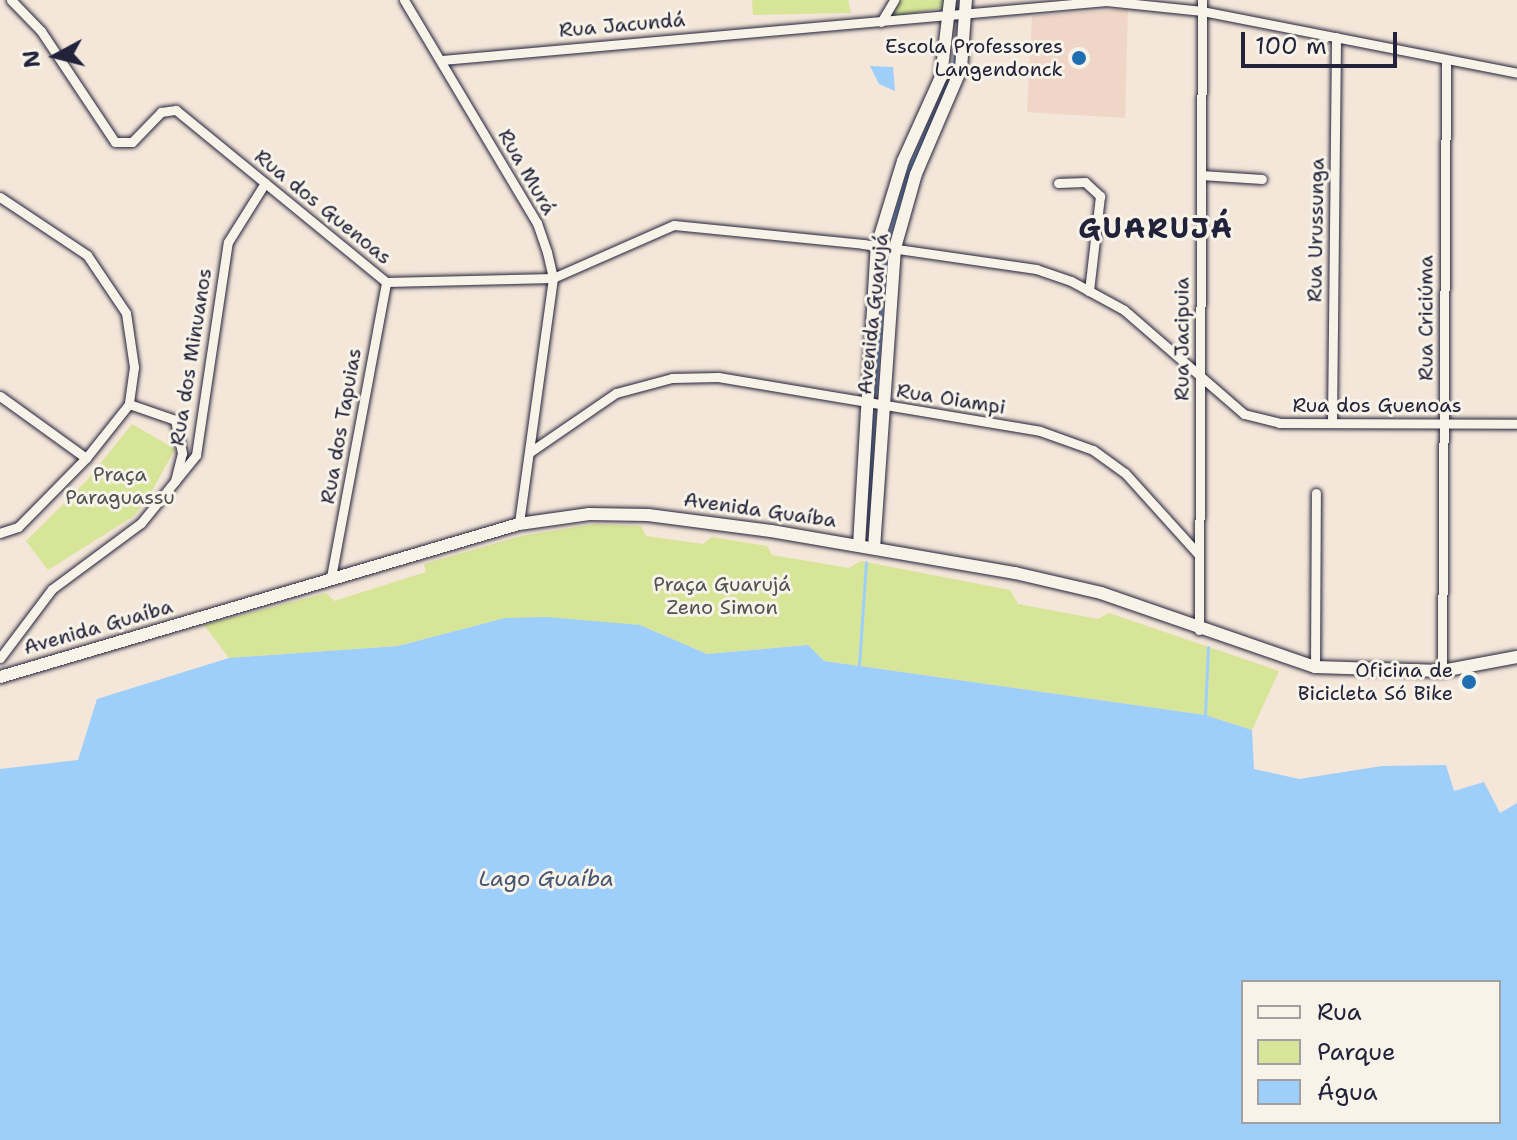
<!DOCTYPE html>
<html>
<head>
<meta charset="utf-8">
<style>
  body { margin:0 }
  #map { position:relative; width:1517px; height:1140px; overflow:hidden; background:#f4e6d9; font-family:"Shantell Sans",sans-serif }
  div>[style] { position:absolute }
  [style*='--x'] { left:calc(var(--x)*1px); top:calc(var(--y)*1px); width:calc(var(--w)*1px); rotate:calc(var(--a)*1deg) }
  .built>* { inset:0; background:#f0d6c7 }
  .green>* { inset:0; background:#d7e598 }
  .water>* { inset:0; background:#9ecefa }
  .stream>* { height:3px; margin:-1.5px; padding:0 1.5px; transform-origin:1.5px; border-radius:1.5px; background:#9ecefa }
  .roads { filter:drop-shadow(0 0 2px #22223b) drop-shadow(0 0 2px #22223b) }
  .street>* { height:9px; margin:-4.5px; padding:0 4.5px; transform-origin:4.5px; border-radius:4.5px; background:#f7f3e8 }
  .secondary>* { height:12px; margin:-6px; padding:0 6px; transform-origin:6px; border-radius:6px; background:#f7f3e8 }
  .dots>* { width:22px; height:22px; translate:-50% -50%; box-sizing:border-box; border:4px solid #f7f3e8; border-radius:50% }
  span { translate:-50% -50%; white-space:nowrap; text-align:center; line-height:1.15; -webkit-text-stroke:6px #f7f3e8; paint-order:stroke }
  .street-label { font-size:20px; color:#22223b }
  .poi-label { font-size:20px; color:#22223b }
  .right { translate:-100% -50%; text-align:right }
  .park-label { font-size:20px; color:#4f5352 }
  .water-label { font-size:22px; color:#475674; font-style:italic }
  .district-label { font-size:28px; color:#22223b; font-weight:700; letter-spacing:2px }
  .legend { position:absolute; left:1241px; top:980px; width:260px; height:144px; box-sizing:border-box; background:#f7f3e8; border:2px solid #a29fa3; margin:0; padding:10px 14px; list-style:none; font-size:24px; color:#22223b }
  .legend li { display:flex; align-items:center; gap:16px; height:40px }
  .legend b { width:40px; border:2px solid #a29fa3 }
  .north { position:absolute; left:16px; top:16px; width:80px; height:80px; -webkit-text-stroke:6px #f7f3e8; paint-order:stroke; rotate:263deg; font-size:22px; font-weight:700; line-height:32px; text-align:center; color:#22223b }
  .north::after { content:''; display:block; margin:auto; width:28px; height:36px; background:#22223b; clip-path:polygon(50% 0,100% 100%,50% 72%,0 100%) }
  .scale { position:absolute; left:1241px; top:32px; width:156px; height:36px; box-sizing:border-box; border:4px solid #22223b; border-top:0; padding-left:10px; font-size:24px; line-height:28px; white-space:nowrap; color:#22223b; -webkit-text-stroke:6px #f7f3e8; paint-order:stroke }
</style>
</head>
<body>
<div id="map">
  <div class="built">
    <i style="clip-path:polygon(1128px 9px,1125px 118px,1027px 112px,1032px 16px)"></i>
  </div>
  <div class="green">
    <i style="clip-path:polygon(752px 0,848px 0,851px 13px,753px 15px)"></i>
    <i style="clip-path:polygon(899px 0,944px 0,946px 7px,887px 18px)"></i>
    <i style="clip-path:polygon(132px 424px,175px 449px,147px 500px,134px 516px,48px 570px,26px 541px,88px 479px)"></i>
    <i style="clip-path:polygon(594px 524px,641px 526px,646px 536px,703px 544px,712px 537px,767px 546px,772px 555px,849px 568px,861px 561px,1010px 590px,1018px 604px,1098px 619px,1109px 613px,1279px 671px,1252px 730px,1205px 715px,824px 661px,807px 645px,707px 654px,640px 625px,505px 618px,398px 646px,229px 658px,204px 625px,326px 593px,334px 601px,426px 572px,424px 564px,521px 536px)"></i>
  </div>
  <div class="water">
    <i style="clip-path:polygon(870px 66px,893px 67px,895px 91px,879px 84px)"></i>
    <i style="clip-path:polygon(evenodd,546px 617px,640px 625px,707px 654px,808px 645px,824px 661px,1205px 715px,1252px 730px,1254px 769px,1299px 779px,1382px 766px,1446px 765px,1454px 791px,1484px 782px,1500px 813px,1517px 803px,1517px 1140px,0 1140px,0 769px,78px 760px,97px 699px,229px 658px,398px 646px,505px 618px,546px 617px,1499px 982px,1499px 1122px,1243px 1122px,1243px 982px,1499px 982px)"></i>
  </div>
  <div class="stream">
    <i style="--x:889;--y:235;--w:72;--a:-73.1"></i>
    <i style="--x:910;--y:166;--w:102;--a:-65.7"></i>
    <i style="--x:952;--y:73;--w:37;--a:-81"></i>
    <i style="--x:875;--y:394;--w:137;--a:-85.8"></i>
    <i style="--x:868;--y:527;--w:113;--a:-87"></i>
    <i style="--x:859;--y:665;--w:103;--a:-86.1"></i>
    <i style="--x:1205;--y:715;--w:68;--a:-87.5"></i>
  </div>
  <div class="roads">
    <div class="street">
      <i style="--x:11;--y:0;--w:43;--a:45.9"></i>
      <i style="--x:41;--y:31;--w:133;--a:56.3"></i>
      <i style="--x:115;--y:142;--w:17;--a:0"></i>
      <i style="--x:132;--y:142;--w:42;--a:-46"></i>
      <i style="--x:161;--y:112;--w:15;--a:-8"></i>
      <i style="--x:176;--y:110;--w:271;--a:39.3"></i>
      <i style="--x:386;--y:282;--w:167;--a:-1.4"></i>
      <i style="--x:553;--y:278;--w:132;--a:-23.7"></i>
      <i style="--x:674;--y:225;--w:190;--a:5.7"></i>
      <i style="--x:863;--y:244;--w:175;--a:8.2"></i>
      <i style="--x:1036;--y:269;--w:37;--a:19"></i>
      <i style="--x:1071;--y:281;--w:60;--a:28.7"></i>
      <i style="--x:1124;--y:310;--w:159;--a:40.9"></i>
      <i style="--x:1244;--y:414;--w:36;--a:14"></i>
      <i style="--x:1279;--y:423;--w:238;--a:0.2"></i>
      <i style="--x:404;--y:0;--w:260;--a:59.2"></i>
      <i style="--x:537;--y:223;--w:31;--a:71"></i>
      <i style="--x:547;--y:252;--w:27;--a:77"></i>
      <i style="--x:553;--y:278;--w:248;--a:97.9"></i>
      <i style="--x:881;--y:22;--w:26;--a:-59"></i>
      <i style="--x:442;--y:60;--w:667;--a:-5.08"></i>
      <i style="--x:1106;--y:1;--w:97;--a:5.9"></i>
      <i style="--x:1202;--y:11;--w:321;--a:11.1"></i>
      <i style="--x:1201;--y:175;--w:61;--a:3.8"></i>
      <i style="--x:1058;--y:183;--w:27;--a:-2"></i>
      <i style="--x:1085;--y:182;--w:21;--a:43"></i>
      <i style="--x:1100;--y:196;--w:96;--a:96.6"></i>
      <i style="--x:0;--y:197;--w:105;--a:33.7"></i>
      <i style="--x:87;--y:255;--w:70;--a:56.1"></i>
      <i style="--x:126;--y:313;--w:55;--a:81.6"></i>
      <i style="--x:134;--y:367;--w:37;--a:98"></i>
      <i style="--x:129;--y:404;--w:69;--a:128.5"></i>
      <i style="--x:86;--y:458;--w:97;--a:134.6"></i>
      <i style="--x:18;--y:527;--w:19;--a:162"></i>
      <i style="--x:0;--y:396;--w:106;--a:35.8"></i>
      <i style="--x:129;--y:404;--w:49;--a:19.2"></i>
      <i style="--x:175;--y:420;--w:34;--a:78"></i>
      <i style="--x:182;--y:453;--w:29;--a:104"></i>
      <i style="--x:1332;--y:422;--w:385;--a:-89.4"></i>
      <i style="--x:530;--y:452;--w:104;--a:-34.5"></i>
      <i style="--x:616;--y:393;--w:58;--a:-15"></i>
      <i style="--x:672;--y:378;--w:46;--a:-1.2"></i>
      <i style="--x:718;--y:377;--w:326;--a:9.5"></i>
      <i style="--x:1040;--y:431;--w:56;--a:19.7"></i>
      <i style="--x:1093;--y:450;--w:39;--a:36"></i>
      <i style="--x:1125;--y:473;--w:110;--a:47.9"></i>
      <i style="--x:331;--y:577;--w:300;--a:-79.4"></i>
      <i style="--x:1199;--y:630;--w:630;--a:-89.73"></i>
      <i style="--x:0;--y:658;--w:86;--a:-53"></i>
      <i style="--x:52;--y:589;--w:111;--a:-36.6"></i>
      <i style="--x:141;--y:523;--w:87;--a:-51"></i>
      <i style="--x:196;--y:455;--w:215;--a:-81.5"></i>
      <i style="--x:228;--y:242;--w:70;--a:-57.9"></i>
      <i style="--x:1315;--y:667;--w:174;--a:-89.7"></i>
      <i style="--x:1442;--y:671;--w:610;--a:-89.62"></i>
    </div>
    <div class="secondary">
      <i style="--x:859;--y:545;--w:300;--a:-86.6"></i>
      <i style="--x:877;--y:246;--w:89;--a:-73"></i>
      <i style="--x:903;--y:161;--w:92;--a:-65.7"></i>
      <i style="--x:941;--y:77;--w:78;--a:-83.3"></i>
      <i style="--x:874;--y:548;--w:301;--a:-86"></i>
      <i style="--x:895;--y:248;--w:77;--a:-74.2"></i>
      <i style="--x:916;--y:174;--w:114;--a:-66.8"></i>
      <i style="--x:961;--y:69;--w:69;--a:-85.9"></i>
      <i style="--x:0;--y:677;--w:541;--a:-16.43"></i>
      <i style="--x:519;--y:524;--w:71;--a:-8.1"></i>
      <i style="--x:589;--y:514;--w:59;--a:1"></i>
      <i style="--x:648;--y:515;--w:124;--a:7.4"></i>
      <i style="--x:771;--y:531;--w:248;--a:9.8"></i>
      <i style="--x:1015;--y:573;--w:88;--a:13.1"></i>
      <i style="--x:1101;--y:593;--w:226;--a:19.1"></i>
      <i style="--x:1315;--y:667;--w:127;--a:1.8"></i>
      <i style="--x:1442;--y:671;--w:76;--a:-10.6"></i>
    </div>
  </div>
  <div class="dots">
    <i style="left:1079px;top:58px;background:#1f6fb2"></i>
    <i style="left:1469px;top:682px;background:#1f6fb2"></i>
  </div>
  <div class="street-label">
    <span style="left:622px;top:25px;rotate:-5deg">Rua Jacundá</span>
    <span style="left:527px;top:172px;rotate:60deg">Rua Murá</span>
    <span style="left:323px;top:207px;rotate:39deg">Rua dos Guenoas</span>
    <span style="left:1316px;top:230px;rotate:-89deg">Rua Urussunga</span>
    <span style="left:873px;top:314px;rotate:-84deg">Avenida Guarujá</span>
    <span style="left:1426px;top:318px;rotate:-90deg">Rua Criciúma</span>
    <span style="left:1182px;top:339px;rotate:-90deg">Rua Jacipuia</span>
    <span style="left:191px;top:357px;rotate:-81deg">Rua dos Minuanos</span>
    <span style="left:951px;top:399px;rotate:9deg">Rua Oiampi</span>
    <span style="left:1377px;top:405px">Rua dos Guenoas</span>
    <span style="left:341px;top:426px;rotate:-80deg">Rua dos Tapuias</span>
    <span style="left:760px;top:510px;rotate:8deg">Avenida Guaíba</span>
    <span style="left:98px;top:627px;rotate:-16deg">Avenida Guaíba</span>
  </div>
  <div class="poi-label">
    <span class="right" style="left:1063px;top:58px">Escola Professores<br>Langendonck</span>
    <span class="right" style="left:1453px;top:682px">Oficina de<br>Bicicleta Só Bike</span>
  </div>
  <div class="park-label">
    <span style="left:120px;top:486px">Praça<br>Paraguassu</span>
    <span style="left:722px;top:596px">Praça Guarujá<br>Zeno Simon</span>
  </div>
  <div class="water-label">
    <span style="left:546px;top:879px">Lago Guaíba</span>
  </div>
  <div class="district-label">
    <span style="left:1156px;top:228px">GUARUJÁ</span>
  </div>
  <ul class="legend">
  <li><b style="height:10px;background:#f7f3e8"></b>Rua</li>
  <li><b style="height:22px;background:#d7e598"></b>Parque</li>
  <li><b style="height:22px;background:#9ecefa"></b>Água</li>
  </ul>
  <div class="north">N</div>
  <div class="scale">100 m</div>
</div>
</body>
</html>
